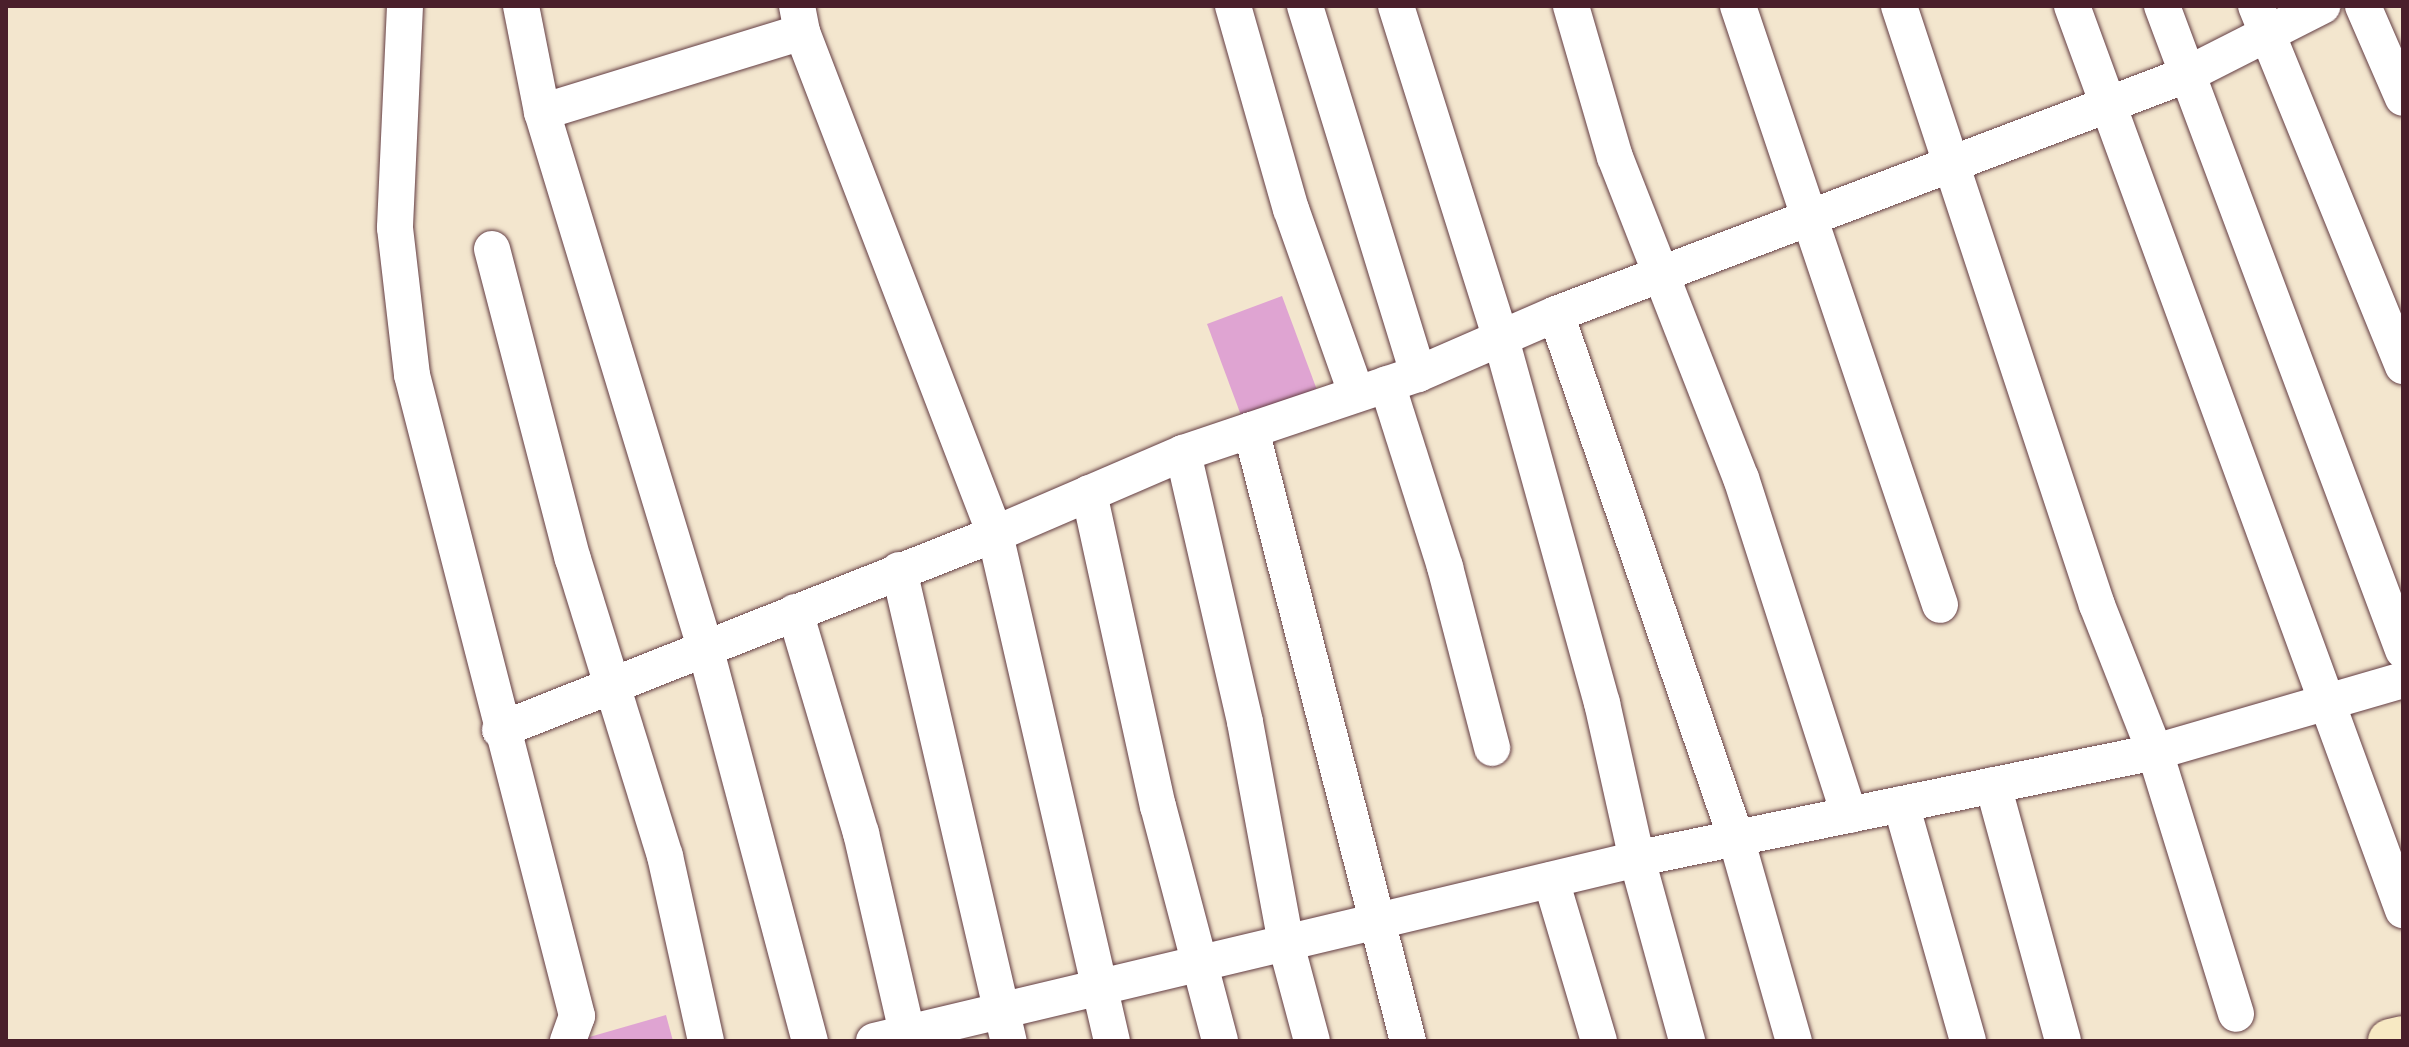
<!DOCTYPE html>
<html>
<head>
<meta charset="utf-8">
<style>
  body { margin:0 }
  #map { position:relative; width:2409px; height:1047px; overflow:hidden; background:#f3e6ce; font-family:Caveat,sans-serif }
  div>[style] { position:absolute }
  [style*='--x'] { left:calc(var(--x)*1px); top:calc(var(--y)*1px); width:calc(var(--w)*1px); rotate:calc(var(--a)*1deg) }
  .building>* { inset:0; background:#dfa4d2 }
  .roads { filter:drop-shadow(0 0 2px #633d43) drop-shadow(0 0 2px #633d43) }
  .street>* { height:36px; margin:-18px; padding:0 18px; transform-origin:18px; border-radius:18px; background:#fff }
  .secondary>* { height:44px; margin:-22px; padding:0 22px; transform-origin:22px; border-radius:22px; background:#f7e9c3 }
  span { translate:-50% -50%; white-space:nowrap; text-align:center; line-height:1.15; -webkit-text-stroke:6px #f7f3e8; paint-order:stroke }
  .frame { position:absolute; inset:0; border:8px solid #4a1f2b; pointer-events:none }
</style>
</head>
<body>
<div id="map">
  <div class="building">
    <i style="clip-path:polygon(1282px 296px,1317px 390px,1242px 418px,1207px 324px)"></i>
    <i style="clip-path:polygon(666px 1015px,673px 1041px,579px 1041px,579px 1040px)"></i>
  </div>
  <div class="roads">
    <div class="street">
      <i style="--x:405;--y:6;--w:222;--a:92.6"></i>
      <i style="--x:395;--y:228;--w:148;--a:83.4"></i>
      <i style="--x:412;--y:375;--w:662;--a:75.56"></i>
      <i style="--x:577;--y:1016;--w:27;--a:110"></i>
      <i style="--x:521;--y:6;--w:108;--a:78.8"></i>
      <i style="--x:542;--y:112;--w:559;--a:73.06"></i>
      <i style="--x:705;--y:647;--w:408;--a:75.1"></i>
      <i style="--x:797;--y:6;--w:26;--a:79"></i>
      <i style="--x:802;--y:32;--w:538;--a:68.97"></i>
      <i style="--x:995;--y:534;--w:520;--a:77.01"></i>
      <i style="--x:1233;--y:6;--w:211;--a:74.1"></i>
      <i style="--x:1291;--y:209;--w:195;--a:70.5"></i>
      <i style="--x:1305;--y:6;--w:385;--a:72.9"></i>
      <i style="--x:1396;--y:6;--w:349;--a:72.5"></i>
      <i style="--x:1501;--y:339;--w:378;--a:74.5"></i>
      <i style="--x:1602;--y:703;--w:160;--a:77.4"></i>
      <i style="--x:1637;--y:859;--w:189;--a:74.6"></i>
      <i style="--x:1571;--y:6;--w:157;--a:73.8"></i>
      <i style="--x:1615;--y:157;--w:345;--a:68.6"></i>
      <i style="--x:1741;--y:478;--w:354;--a:72.2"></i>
      <i style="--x:1738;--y:6;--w:632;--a:71.36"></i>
      <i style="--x:1899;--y:6;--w:631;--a:71.71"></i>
      <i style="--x:2097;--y:605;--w:158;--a:68.5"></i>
      <i style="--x:2155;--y:752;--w:274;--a:72.8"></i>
      <i style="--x:2072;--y:6;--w:963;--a:69.89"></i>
      <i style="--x:2162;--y:6;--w:688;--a:69.48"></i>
      <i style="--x:2256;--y:6;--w:389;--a:67.8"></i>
      <i style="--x:2363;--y:6;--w:100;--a:66.5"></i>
      <i style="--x:542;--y:112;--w:272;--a:-17.1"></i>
      <i style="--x:492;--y:249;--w:320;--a:75.4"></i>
      <i style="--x:573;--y:559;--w:311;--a:72.8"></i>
      <i style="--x:665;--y:856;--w:189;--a:77.5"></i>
      <i style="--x:1556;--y:314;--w:554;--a:71.04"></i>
      <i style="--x:1736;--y:838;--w:211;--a:74.1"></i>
      <i style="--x:1387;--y:384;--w:192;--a:72.4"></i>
      <i style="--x:1445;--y:567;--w:187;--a:75.4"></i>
      <i style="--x:1251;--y:430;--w:631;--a:75.59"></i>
      <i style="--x:1183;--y:453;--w:276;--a:77"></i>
      <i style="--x:1245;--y:722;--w:226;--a:79.5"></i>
      <i style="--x:1286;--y:944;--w:100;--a:75"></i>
      <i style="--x:1089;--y:493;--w:321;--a:77.6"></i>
      <i style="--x:1158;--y:806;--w:243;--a:75.2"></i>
      <i style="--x:899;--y:570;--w:484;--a:76.9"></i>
      <i style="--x:795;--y:612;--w:231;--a:73.4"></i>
      <i style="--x:861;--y:833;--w:213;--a:77"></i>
      <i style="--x:500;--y:730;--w:532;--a:-21.6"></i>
      <i style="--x:995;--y:534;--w:205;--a:-23.3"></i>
      <i style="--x:1183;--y:453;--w:248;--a:-18.6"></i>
      <i style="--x:1418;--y:374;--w:150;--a:-23.5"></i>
      <i style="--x:1556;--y:314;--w:674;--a:-20.77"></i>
      <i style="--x:2186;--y:75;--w:153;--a:-26.9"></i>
      <i style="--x:1993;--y:785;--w:265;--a:74.7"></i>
      <i style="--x:1901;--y:804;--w:246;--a:74.2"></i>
      <i style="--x:1551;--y:880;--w:168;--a:73.4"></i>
      <i style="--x:874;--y:1041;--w:802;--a:-13.41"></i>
      <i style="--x:1654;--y:855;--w:511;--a:-11.62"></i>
      <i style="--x:2155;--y:752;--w:258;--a:-16.2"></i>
    </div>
    <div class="secondary">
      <i style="--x:2390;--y:1041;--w:13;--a:-13"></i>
    </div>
  </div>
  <div class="frame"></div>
</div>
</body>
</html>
